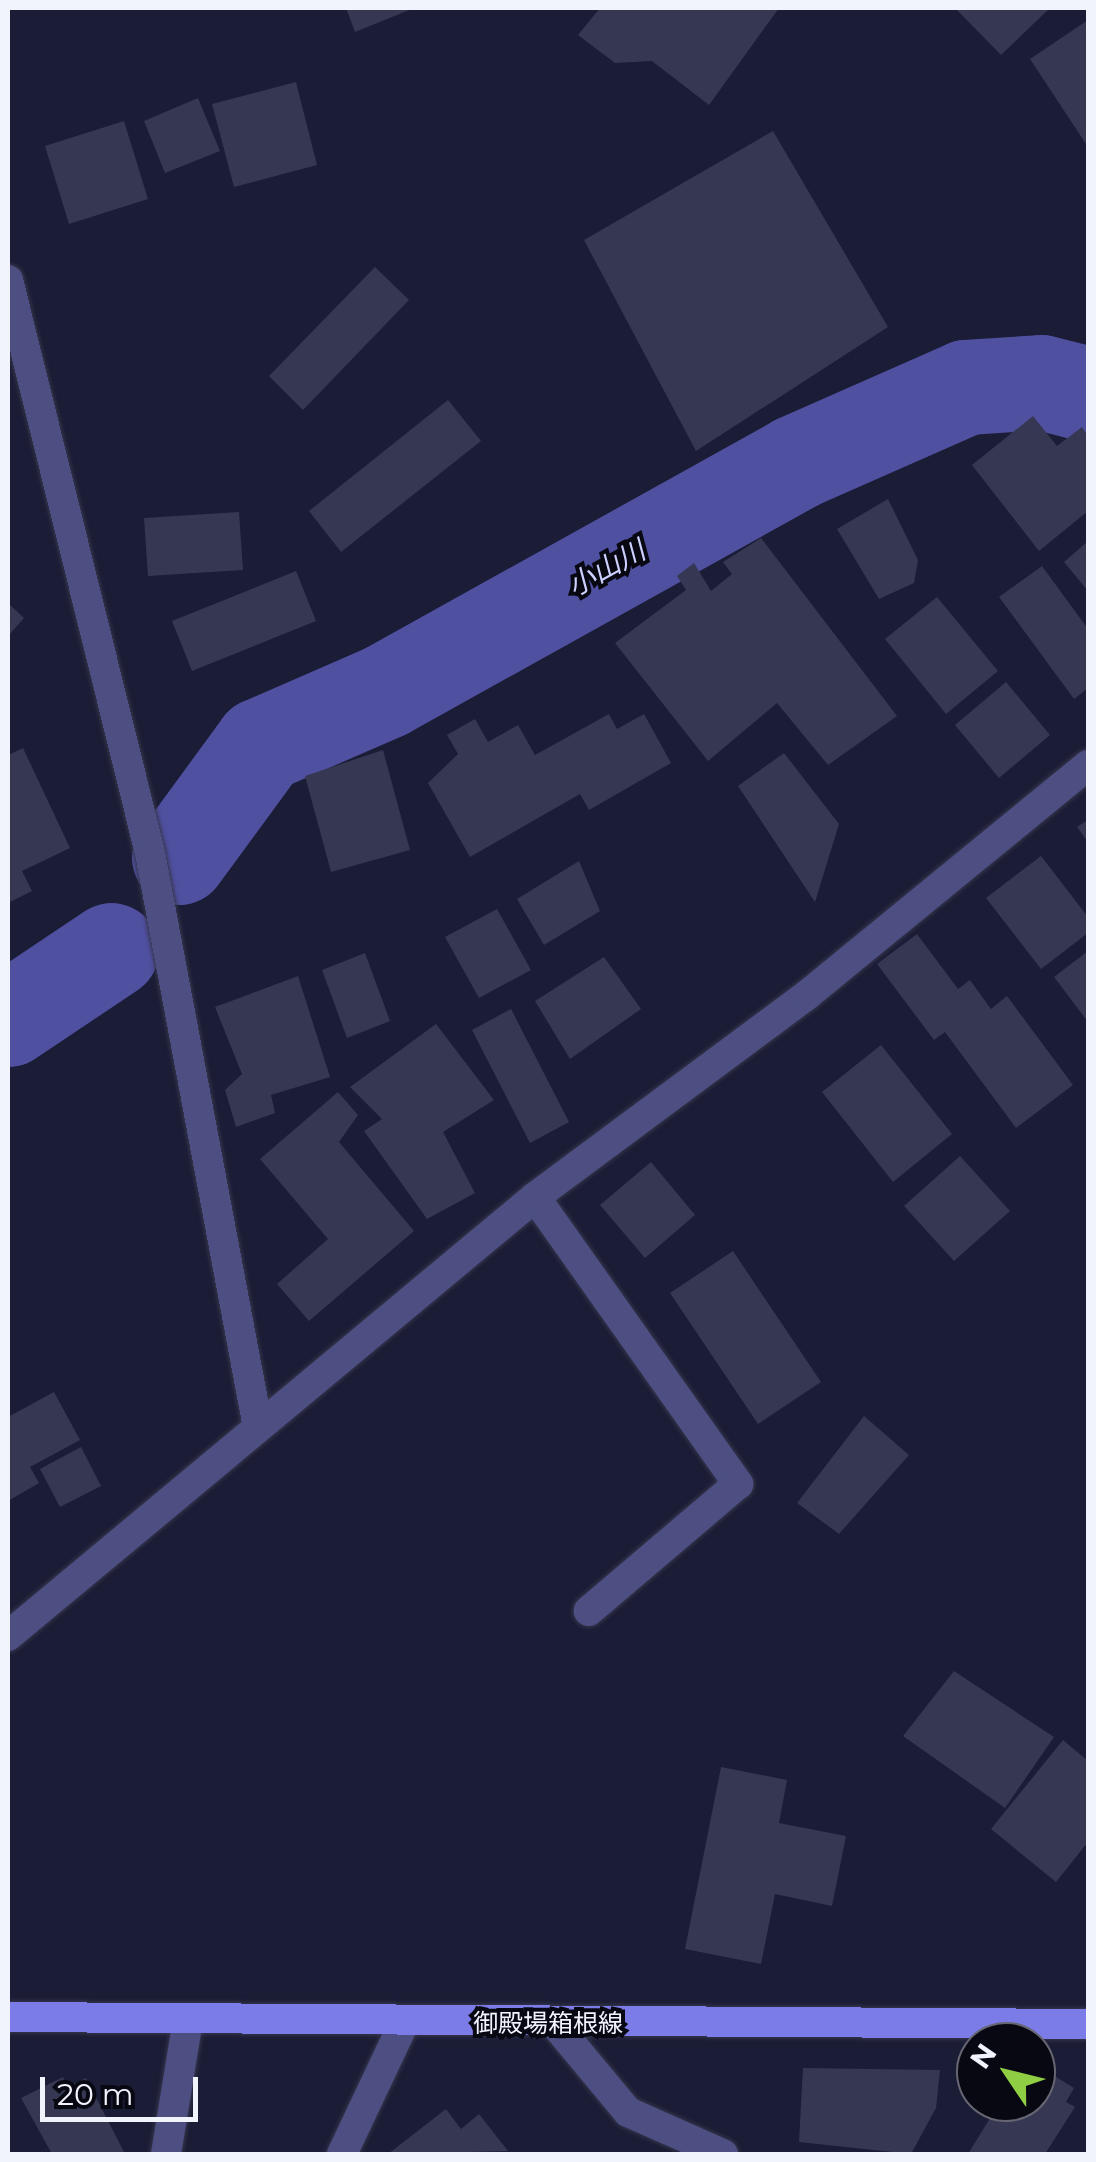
<!DOCTYPE html>
<html>
<head>
<meta charset="utf-8">
<style>
  body { margin:0 }
  #map { position:relative; width:1096px; height:2162px; overflow:hidden; background:#1b1c35; font-family:Montserrat,"Noto Sans JP",sans-serif }
  div>[style] { position:absolute }
  [style*='--x'] { left:calc(var(--x)*1px); top:calc(var(--y)*1px); width:calc(var(--w)*1px); rotate:calc(var(--a)*1deg) }
  .river>* { height:95px; margin:-47.5px; padding:0 47.5px; transform-origin:47.5px; border-radius:47.5px; background:#5050a1 }
  .building>* { inset:0; background:#363853 }
  .roads { filter:drop-shadow(0 0 2px #35364d) drop-shadow(0 0 2px #35364d) }
  .minor>* { height:30px; margin:-15px; padding:0 15px; transform-origin:15px; border-radius:15px; background:#4d4f83 }
  .major>* { height:30px; margin:-15px; padding:0 15px; transform-origin:15px; border-radius:15px; background:#7b7ce8 }
  span { translate:-50% -50%; white-space:nowrap; text-align:center; line-height:1.15; -webkit-text-stroke:8px #080813; paint-order:stroke }
  .street-label { font-size:25px; color:#f1f3fd }
  .water-label { font-size:28px; color:#cdd1ff; font-style:italic }
  .frame { position:absolute; inset:0; border:10px solid #f1f3fd; pointer-events:none }
  .north { position:absolute; left:956px; top:2022px; width:100px; height:100px; box-sizing:border-box; background:#080813; border:2px solid #656671; border-radius:50%; rotate:305deg; font-size:28px; font-weight:700; line-height:40px; text-align:center; color:#f1f3fd }
  .north::after { content:''; display:block; margin:auto; width:35px; height:45px; background:#8fcd42; clip-path:polygon(50% 0,100% 100%,50% 72%,0 100%) }
  .scale { position:absolute; left:40px; top:2077px; width:158px; height:45px; box-sizing:border-box; border:5px solid #f1f3fd; border-top:0; padding-left:12px; font-size:30px; line-height:35px; white-space:nowrap; color:#f1f3fd; -webkit-text-stroke:8px #080813; paint-order:stroke }
</style>
</head>
<body>
<div id="map">
  <div class="river">
    <i style="--x:179;--y:857;--w:139;--a:-53.8"></i>
    <i style="--x:261;--y:745;--w:135;--a:-23.5"></i>
    <i style="--x:385;--y:691;--w:470;--a:-29.1"></i>
    <i style="--x:796;--y:462;--w:186;--a:-23.8"></i>
    <i style="--x:966;--y:387;--w:75;--a:-3.8"></i>
    <i style="--x:1041;--y:382;--w:49;--a:14.3"></i>
    <i style="--x:8;--y:1019;--w:124;--a:-33.8"></i>
  </div>
  <div class="building">
    <i style="clip-path:polygon(346px 8px,414px 8px,355px 32px)"></i>
    <i style="clip-path:polygon(600px 8px,779px 8px,709px 105px,652px 61px,615px 63px,578px 35px)"></i>
    <i style="clip-path:polygon(955px 8px,1050px 8px,1001px 55px)"></i>
    <i style="clip-path:polygon(1088px 20px,1088px 147px,1030px 59px)"></i>
    <i style="clip-path:polygon(296px 82px,317px 165px,234px 187px,212px 104px)"></i>
    <i style="clip-path:polygon(198px 98px,220px 151px,165px 173px,144px 121px)"></i>
    <i style="clip-path:polygon(124px 121px,148px 199px,69px 224px,45px 146px)"></i>
    <i style="clip-path:polygon(773px 131px,888px 327px,696px 451px,584px 240px)"></i>
    <i style="clip-path:polygon(375px 267px,409px 300px,303px 410px,269px 376px)"></i>
    <i style="clip-path:polygon(448px 400px,481px 441px,341px 552px,309px 511px)"></i>
    <i style="clip-path:polygon(1033px 416px,1057px 446px,1082px 427px,1088px 436px,1088px 511px,1039px 551px,972px 465px)"></i>
    <i style="clip-path:polygon(888px 499px,918px 560px,914px 583px,879px 599px,837px 529px)"></i>
    <i style="clip-path:polygon(239px 512px,243px 570px,148px 576px,144px 518px)"></i>
    <i style="clip-path:polygon(761px 538px,897px 716px,828px 765px,777px 703px,708px 761px,615px 643px,686px 590px,677px 576px,694px 563px,711px 591px,732px 574px,723px 562px)"></i>
    <i style="clip-path:polygon(1088px 541px,1088px 591px,1064px 562px)"></i>
    <i style="clip-path:polygon(1042px 566px,1088px 629px,1088px 688px,1074px 699px,999px 597px)"></i>
    <i style="clip-path:polygon(296px 571px,316px 621px,192px 671px,172px 621px)"></i>
    <i style="clip-path:polygon(937px 597px,998px 671px,946px 714px,885px 639px)"></i>
    <i style="clip-path:polygon(8px 603px,24px 618px,8px 636px)"></i>
    <i style="clip-path:polygon(1006px 682px,1050px 735px,999px 778px,955px 725px)"></i>
    <i style="clip-path:polygon(609px 714px,617px 729px,644px 714px,671px 763px,589px 810px,580px 794px,470px 857px,428px 783px,458px 754px,447px 735px,475px 719px,488px 742px,518px 725px,535px 755px)"></i>
    <i style="clip-path:polygon(23px 748px,70px 848px,22px 871px,32px 891px,8px 903px,8px 755px)"></i>
    <i style="clip-path:polygon(383px 750px,410px 850px,331px 872px,305px 776px)"></i>
    <i style="clip-path:polygon(784px 753px,839px 824px,815px 902px,738px 786px)"></i>
    <i style="clip-path:polygon(1088px 820px,1088px 842px,1077px 827px)"></i>
    <i style="clip-path:polygon(1041px 856px,1088px 917px,1088px 933px,1041px 969px,986px 898px)"></i>
    <i style="clip-path:polygon(579px 861px,600px 911px,544px 945px,517px 899px)"></i>
    <i style="clip-path:polygon(497px 909px,531px 970px,479px 998px,445px 937px)"></i>
    <i style="clip-path:polygon(917px 934px,958px 989px,970px 980px,991px 1009px,1007px 996px,1073px 1085px,1016px 1128px,945px 1032px,934px 1040px,877px 964px)"></i>
    <i style="clip-path:polygon(1088px 951px,1088px 1022px,1054px 977px)"></i>
    <i style="clip-path:polygon(365px 953px,390px 1021px,347px 1038px,322px 970px)"></i>
    <i style="clip-path:polygon(604px 957px,641px 1009px,570px 1059px,535px 1001px)"></i>
    <i style="clip-path:polygon(298px 976px,330px 1077px,271px 1095px,275px 1113px,236px 1127px,225px 1090px,242px 1074px,215px 1007px)"></i>
    <i style="clip-path:polygon(511px 1009px,569px 1122px,530px 1143px,472px 1030px)"></i>
    <i style="clip-path:polygon(436px 1024px,494px 1100px,443px 1132px,475px 1193px,427px 1219px,364px 1131px,382px 1119px,350px 1087px)"></i>
    <i style="clip-path:polygon(881px 1045px,952px 1134px,893px 1182px,822px 1092px)"></i>
    <i style="clip-path:polygon(338px 1092px,358px 1115px,339px 1142px,414px 1231px,309px 1321px,277px 1284px,328px 1239px,260px 1159px)"></i>
    <i style="clip-path:polygon(960px 1156px,1010px 1211px,954px 1261px,904px 1206px)"></i>
    <i style="clip-path:polygon(651px 1162px,695px 1215px,645px 1258px,600px 1205px)"></i>
    <i style="clip-path:polygon(733px 1251px,821px 1382px,758px 1424px,670px 1293px)"></i>
    <i style="clip-path:polygon(54px 1392px,80px 1440px,30px 1467px,39px 1483px,8px 1501px,8px 1417px)"></i>
    <i style="clip-path:polygon(864px 1416px,909px 1455px,839px 1534px,797px 1503px)"></i>
    <i style="clip-path:polygon(81px 1447px,101px 1486px,60px 1507px,40px 1469px)"></i>
    <i style="clip-path:polygon(954px 1671px,1054px 1737px,1005px 1808px,903px 1736px)"></i>
    <i style="clip-path:polygon(1063px 1740px,1088px 1761px,1088px 1842px,1056px 1882px,991px 1829px)"></i>
    <i style="clip-path:polygon(721px 1767px,787px 1780px,779px 1823px,846px 1836px,832px 1906px,775px 1894px,761px 1964px,685px 1949px)"></i>
    <i style="clip-path:polygon(803px 2068px,940px 2070px,936px 2108px,911px 2154px,799px 2142px)"></i>
    <i style="clip-path:polygon(1045px 2070px,1074px 2088px,1066px 2102px,1075px 2107px,1045px 2154px,968px 2154px,1000px 2102px,1036px 2102px)"></i>
    <i style="clip-path:polygon(63px 2077px,67px 2087px,86px 2078px,125px 2154px,52px 2154px,21px 2098px)"></i>
    <i style="clip-path:polygon(446px 2109px,461px 2129px,479px 2114px,508px 2151px,388px 2154px)"></i>
  </div>
  <div class="roads">
    <div class="minor">
      <i style="--x:8;--y:280;--w:590;--a:76.08"></i>
      <i style="--x:150;--y:853;--w:579;--a:79.35"></i>
      <i style="--x:535;--y:1197;--w:352;--a:54.7"></i>
      <i style="--x:738;--y:1484;--w:196;--a:139.6"></i>
      <i style="--x:8;--y:1636;--w:686;--a:-39.79"></i>
      <i style="--x:535;--y:1197;--w:339;--a:-36.6"></i>
      <i style="--x:807;--y:995;--w:363;--a:-39.3"></i>
      <i style="--x:554;--y:2023;--w:116;--a:50.3"></i>
      <i style="--x:628;--y:2112;--w:104;--a:23.9"></i>
      <i style="--x:166;--y:2154;--w:137;--a:-80.7"></i>
      <i style="--x:342;--y:2154;--w:147;--a:-64.7"></i>
    </div>
    <div class="major">
      <i style="--x:8;--y:2017;--w:1080;--a:0.37"></i>
    </div>
  </div>
  <div class="street-label">
    <span style="left:548px;top:2023px">御殿場箱根線</span>
  </div>
  <div class="water-label">
    <span style="left:606px;top:568px;rotate:-29deg">小山川</span>
  </div>
  <div class="frame"></div>
  <div class="north">N</div>
  <div class="scale">20 m</div>
</div>
</body>
</html>
